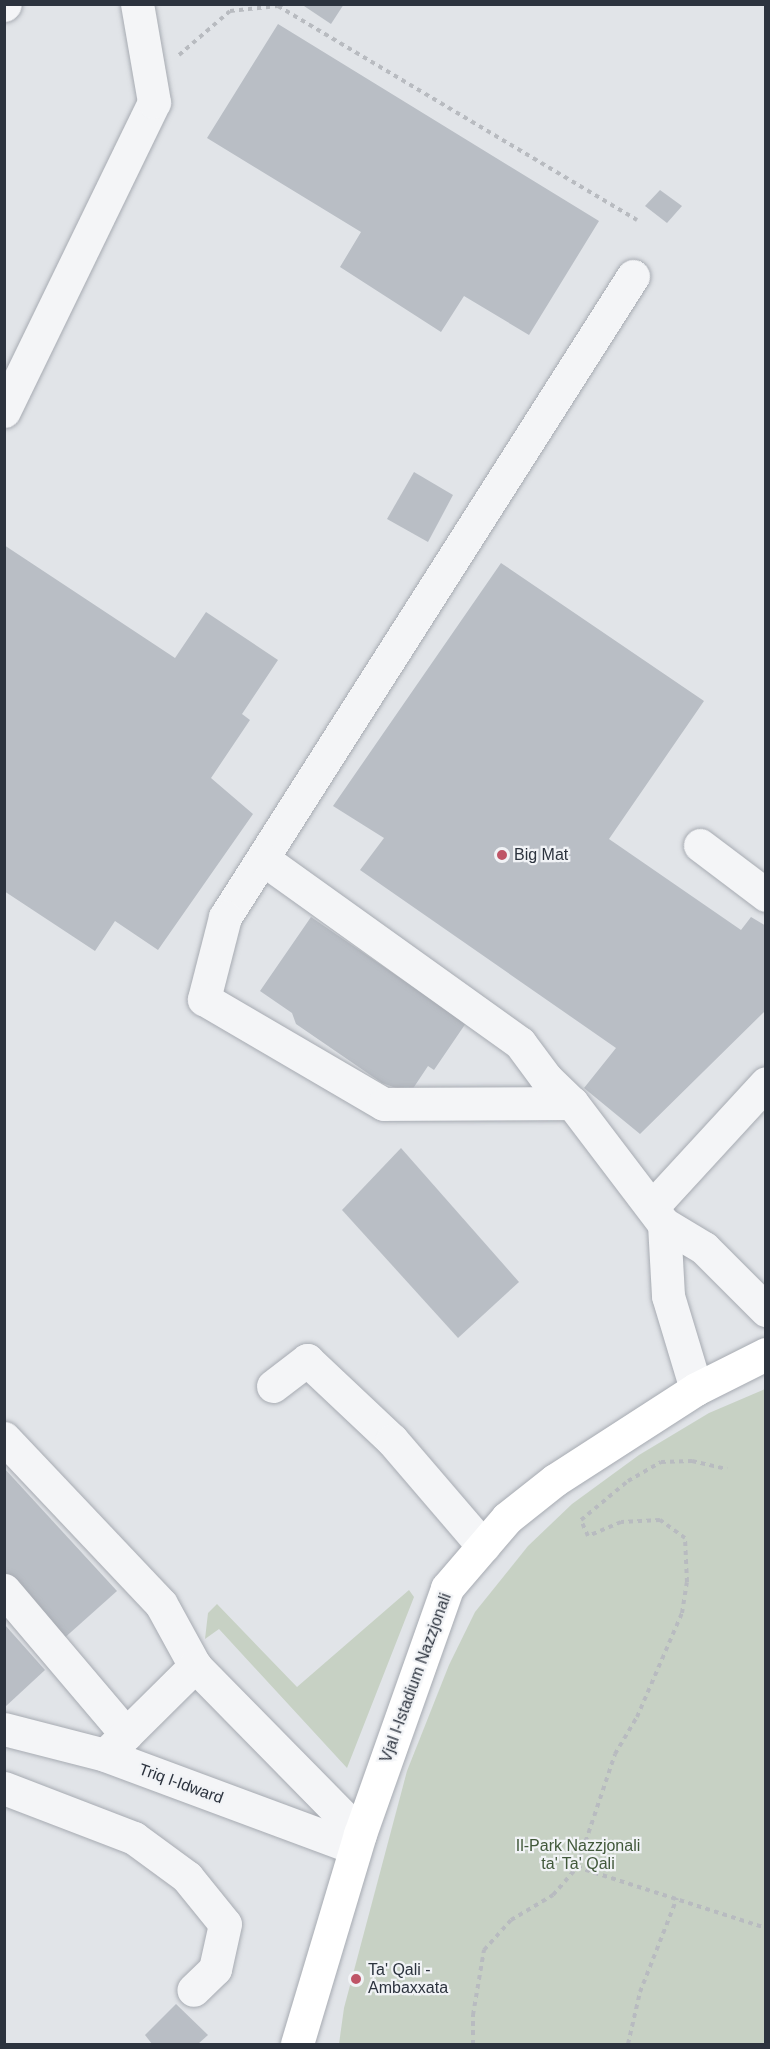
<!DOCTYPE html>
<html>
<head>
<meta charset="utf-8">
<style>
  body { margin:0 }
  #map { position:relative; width:770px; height:2049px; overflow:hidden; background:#e1e4e8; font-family:Helvetica,sans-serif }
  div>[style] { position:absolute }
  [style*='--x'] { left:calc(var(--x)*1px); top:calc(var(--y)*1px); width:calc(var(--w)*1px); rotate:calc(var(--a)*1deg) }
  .green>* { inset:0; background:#c7d1c4 }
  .building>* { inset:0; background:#b9bec5 }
  .path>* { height:4px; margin-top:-2px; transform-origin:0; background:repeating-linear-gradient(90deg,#b8bbc0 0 4.5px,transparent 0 9px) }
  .roads { filter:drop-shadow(0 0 2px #a7abb2) drop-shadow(0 0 2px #a7abb2) }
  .minor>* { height:33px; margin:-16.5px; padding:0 16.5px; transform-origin:16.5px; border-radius:16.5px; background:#f4f5f7 }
  .major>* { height:33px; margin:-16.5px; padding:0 16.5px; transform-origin:16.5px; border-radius:16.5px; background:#fff }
  .dots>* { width:16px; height:16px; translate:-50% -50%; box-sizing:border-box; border:3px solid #f1f3f6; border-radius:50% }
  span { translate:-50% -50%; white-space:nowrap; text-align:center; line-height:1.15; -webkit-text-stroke:4.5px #f1f3f6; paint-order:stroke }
  .poi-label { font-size:16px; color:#2c333e }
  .left { translate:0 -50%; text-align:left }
  .street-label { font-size:16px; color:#2c333e }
  .park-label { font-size:16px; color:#41583a }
  .frame { position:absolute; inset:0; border:6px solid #2c333e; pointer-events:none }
</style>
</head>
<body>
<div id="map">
  <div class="green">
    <i style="clip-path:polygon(765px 1389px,765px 2044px,339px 2044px,344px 2008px,407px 1771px,449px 1665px,475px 1612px,528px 1546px,572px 1504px,639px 1455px,709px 1413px)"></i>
    <i style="clip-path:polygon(409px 1590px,414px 1597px,347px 1768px,219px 1629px,205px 1639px,208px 1613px,217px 1604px,297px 1687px)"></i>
  </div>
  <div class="building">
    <i style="clip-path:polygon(301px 4px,344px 4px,331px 24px)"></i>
    <i style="clip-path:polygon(278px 24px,599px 221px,529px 335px,464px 296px,441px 332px,340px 267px,361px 232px,207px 138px)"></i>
    <i style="clip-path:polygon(660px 190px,682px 206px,667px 223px,645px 206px)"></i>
    <i style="clip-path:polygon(414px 472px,453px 495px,428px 542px,387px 519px)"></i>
    <i style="clip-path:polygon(4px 545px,175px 658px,206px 612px,278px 660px,242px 714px,250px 720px,211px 778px,253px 814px,158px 950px,115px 921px,95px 951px,4px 891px)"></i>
    <i style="clip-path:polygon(501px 563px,704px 701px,609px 839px,741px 930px,751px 917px,766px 926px,766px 1010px,640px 1134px,584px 1088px,616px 1048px,360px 870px,384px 838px,333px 806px)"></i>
    <i style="clip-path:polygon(311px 917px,466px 1023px,434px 1070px,428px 1066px,410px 1093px,382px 1083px,296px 1024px,292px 1013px,260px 991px)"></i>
    <i style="clip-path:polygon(401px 1148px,519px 1282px,458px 1338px,342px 1210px)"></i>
    <i style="clip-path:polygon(4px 1468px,117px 1591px,61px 1641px,4px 1575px)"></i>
    <i style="clip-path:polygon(5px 1625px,45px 1670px,5px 1707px)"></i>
    <i style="clip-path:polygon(176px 2004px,208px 2035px,198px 2044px,152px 2044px,145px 2035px)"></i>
  </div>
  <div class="path">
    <i style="--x:179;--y:55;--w:67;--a:-40.8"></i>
    <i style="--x:230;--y:11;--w:48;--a:-5.9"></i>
    <i style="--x:278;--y:6;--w:418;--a:30.8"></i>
    <i style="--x:577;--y:1867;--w:199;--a:17.9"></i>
    <i style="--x:473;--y:2044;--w:29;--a:-90"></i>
    <i style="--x:473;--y:2015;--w:66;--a:-80.4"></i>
    <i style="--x:484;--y:1950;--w:40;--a:-48"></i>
    <i style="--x:511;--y:1920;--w:49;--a:-30.8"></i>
    <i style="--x:553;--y:1895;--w:37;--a:-49"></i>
    <i style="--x:577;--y:1867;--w:119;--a:-71.4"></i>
    <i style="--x:615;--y:1754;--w:43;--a:-59.3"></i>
    <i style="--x:637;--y:1717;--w:113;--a:-66.6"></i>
    <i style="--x:682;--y:1613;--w:31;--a:-81"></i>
    <i style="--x:687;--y:1582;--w:44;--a:-92.6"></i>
    <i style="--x:685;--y:1538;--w:31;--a:-144"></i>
    <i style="--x:660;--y:1520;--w:39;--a:177"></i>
    <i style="--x:621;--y:1522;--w:36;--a:157"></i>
    <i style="--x:588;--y:1536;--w:17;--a:-114"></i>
    <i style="--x:581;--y:1520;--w:61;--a:-39.7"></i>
    <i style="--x:628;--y:1481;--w:38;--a:-30"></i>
    <i style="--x:661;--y:1462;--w:31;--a:-2"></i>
    <i style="--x:692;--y:1461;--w:36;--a:13"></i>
    <i style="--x:628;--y:2044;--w:53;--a:-77"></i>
    <i style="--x:640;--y:1992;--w:101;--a:-68.5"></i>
  </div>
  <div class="roads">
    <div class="minor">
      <i style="--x:4;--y:5;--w:1;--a:-45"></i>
      <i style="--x:633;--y:276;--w:760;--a:122.48"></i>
      <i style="--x:225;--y:917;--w:85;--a:104.4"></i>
      <i style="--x:204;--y:999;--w:208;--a:30.3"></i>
      <i style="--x:384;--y:1104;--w:188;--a:-0.3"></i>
      <i style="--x:572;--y:1103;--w:152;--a:52.8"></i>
      <i style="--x:664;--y:1224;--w:47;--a:31"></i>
      <i style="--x:704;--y:1248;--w:88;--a:45"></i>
      <i style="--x:4;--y:411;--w:343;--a:-64.1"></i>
      <i style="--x:154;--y:102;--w:99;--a:-99.8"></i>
      <i style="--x:700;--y:845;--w:83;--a:37.1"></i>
      <i style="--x:263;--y:859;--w:316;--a:35.6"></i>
      <i style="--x:520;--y:1043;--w:44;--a:53.4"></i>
      <i style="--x:546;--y:1078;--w:36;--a:44"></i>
      <i style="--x:652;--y:1207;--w:168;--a:-47.4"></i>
      <i style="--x:664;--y:1224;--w:72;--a:86.8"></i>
      <i style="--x:668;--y:1296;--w:97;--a:73.2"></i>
      <i style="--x:273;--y:1386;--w:43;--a:-37.4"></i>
      <i style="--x:307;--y:1360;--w:117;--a:43.3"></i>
      <i style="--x:392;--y:1440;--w:140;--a:49.4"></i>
      <i style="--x:4;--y:1438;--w:228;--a:46.6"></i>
      <i style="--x:161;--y:1604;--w:71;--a:61.3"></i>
      <i style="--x:195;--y:1666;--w:235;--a:45.5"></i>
      <i style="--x:4;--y:1590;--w:189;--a:49.7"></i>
      <i style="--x:4;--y:1729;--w:104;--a:14.4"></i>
      <i style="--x:105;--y:1755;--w:267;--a:20.4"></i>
      <i style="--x:110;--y:1750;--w:120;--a:-44.7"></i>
      <i style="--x:4;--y:1788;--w:139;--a:21"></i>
      <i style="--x:134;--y:1838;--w:66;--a:36.3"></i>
      <i style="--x:187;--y:1877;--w:60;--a:51"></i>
      <i style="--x:225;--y:1924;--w:46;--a:102.5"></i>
      <i style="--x:215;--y:1969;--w:30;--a:136"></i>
    </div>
    <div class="major">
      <i style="--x:297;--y:2044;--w:219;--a:-73.3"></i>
      <i style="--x:360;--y:1834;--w:261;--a:-70.5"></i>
      <i style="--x:447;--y:1588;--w:92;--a:-49.4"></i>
      <i style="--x:507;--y:1518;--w:61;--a:-38.4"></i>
      <i style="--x:555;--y:1480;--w:168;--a:-32.8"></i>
      <i style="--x:696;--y:1389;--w:78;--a:-26.6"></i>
    </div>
  </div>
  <div class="dots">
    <i style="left:502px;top:855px;background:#bf5567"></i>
    <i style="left:356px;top:1979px;background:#bf5567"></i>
  </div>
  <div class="poi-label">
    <span class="left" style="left:514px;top:855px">Big Mat</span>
    <span class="left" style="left:368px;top:1979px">Ta' Qali -<br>Ambaxxata</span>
  </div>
  <div class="street-label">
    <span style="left:416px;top:1678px;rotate:-70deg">Vjal l-Istadium Nazzjonali</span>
    <span style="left:181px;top:1784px;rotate:20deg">Triq l-Idward</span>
  </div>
  <div class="park-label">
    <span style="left:578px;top:1855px">Il-Park Nazzjonali<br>ta' Ta' Qali</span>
  </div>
  <div class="frame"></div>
</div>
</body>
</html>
